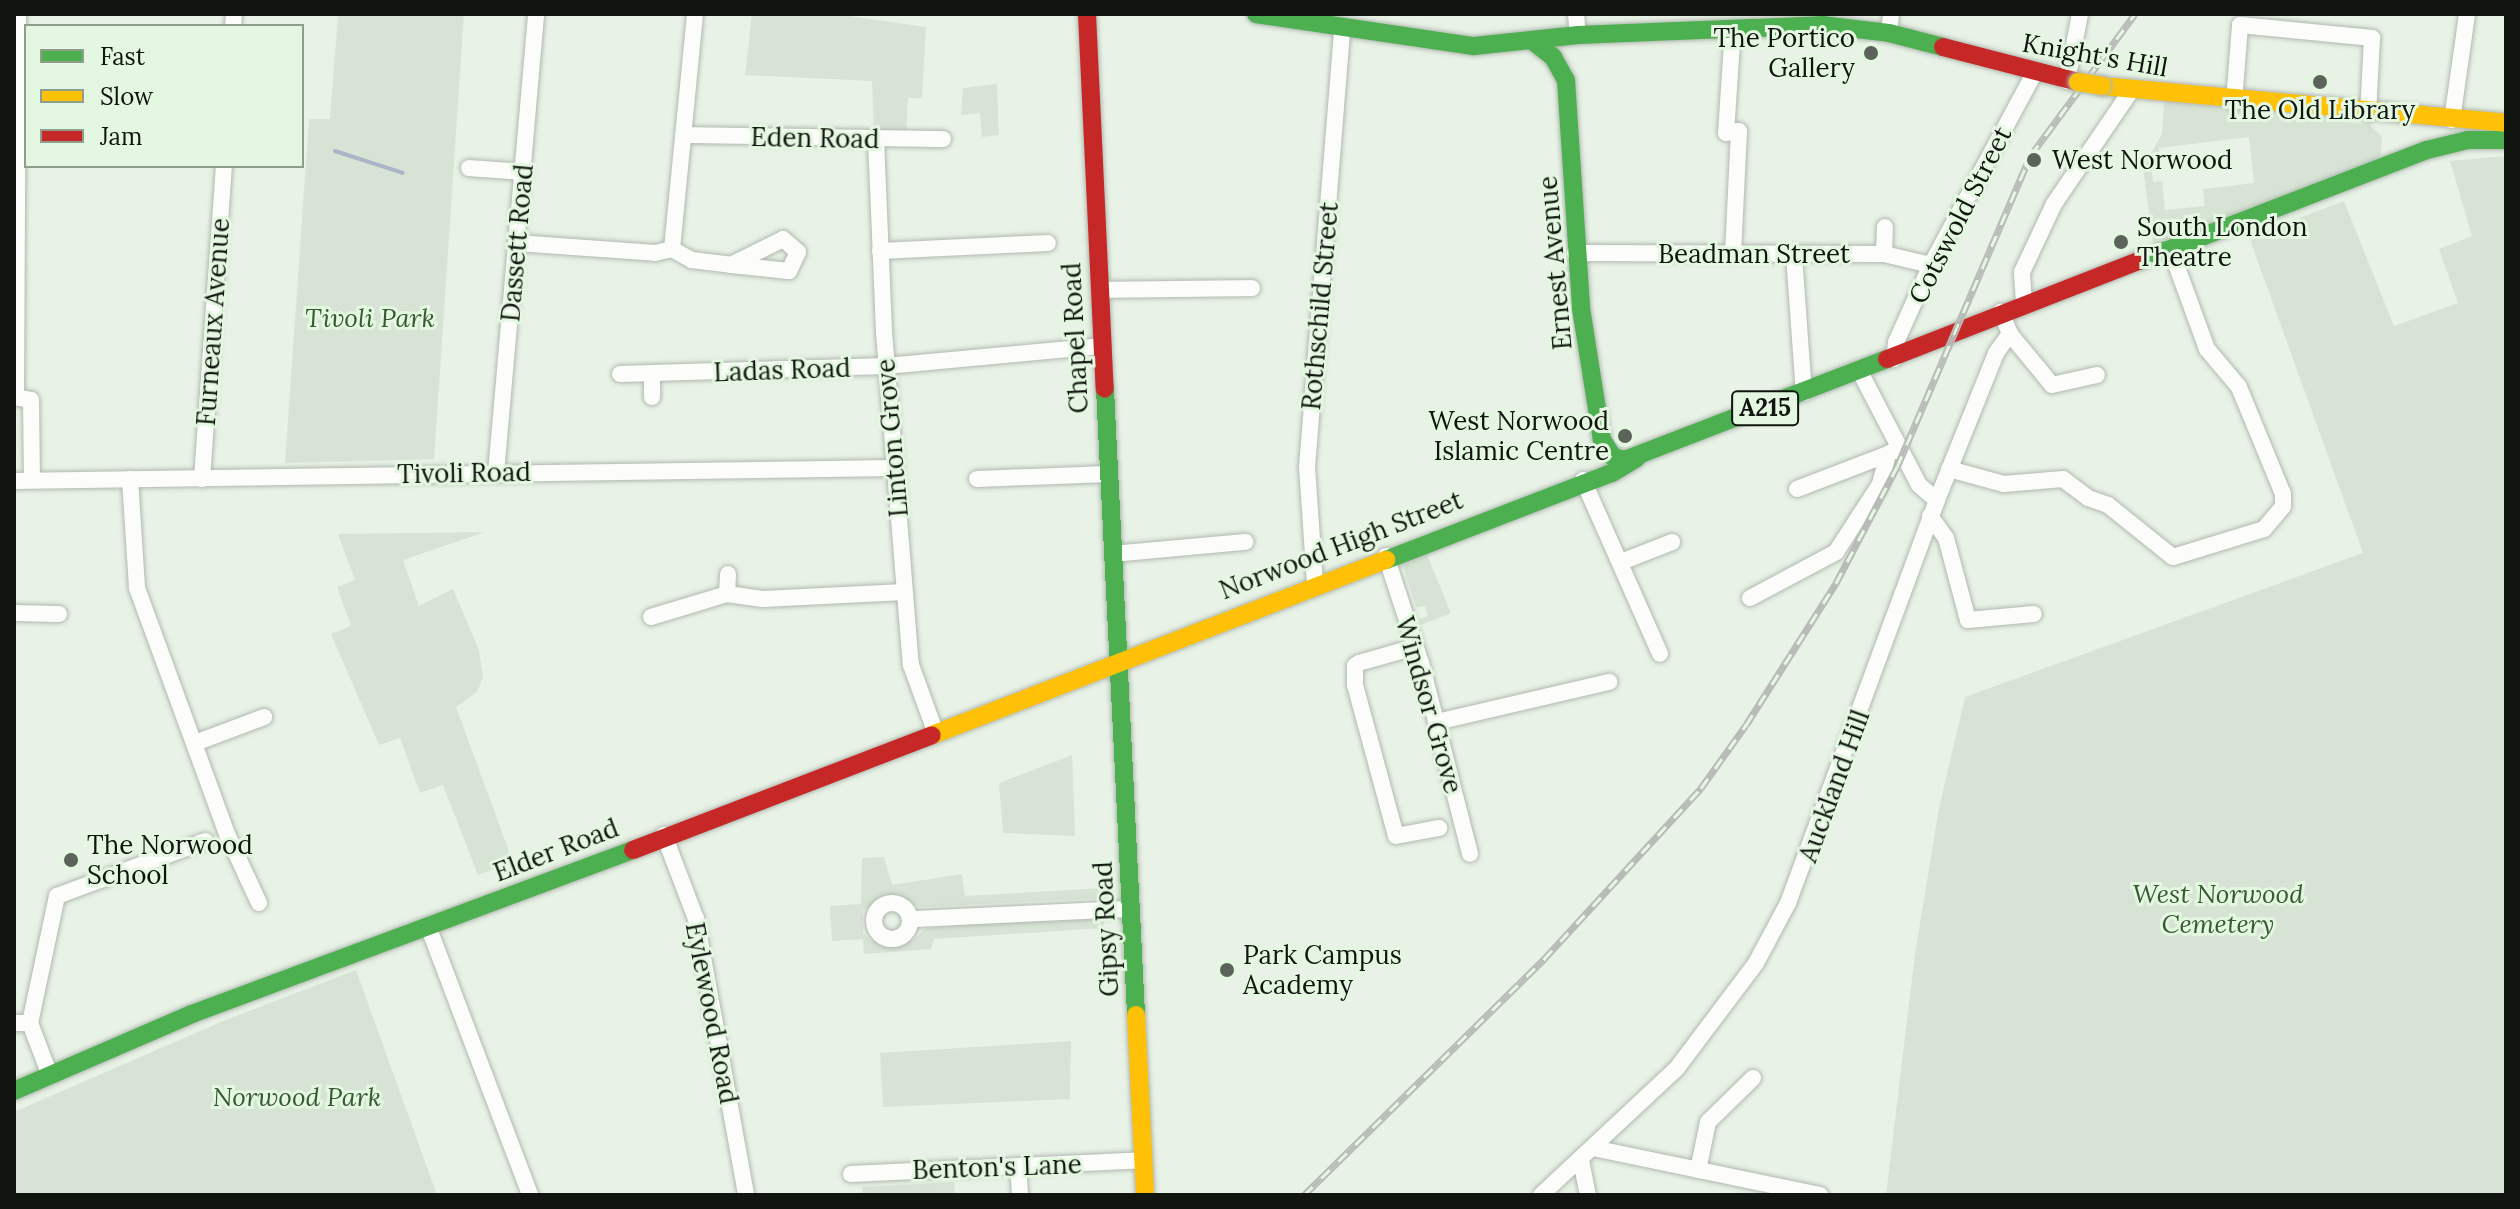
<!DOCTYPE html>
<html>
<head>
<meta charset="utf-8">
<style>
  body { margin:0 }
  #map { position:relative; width:2520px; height:1209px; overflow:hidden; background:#e8f2e6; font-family:Lora,serif }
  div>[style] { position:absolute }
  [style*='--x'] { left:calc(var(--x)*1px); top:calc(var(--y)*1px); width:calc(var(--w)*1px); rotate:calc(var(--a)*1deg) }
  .green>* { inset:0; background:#d7e4d5 }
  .stream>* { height:4px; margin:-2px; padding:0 2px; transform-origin:2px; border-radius:2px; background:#abb5c7 }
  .roads { filter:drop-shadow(0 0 2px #b1b9b0) drop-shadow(0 0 2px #b1b9b0) }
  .street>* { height:16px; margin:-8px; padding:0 8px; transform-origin:8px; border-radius:8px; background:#fcfdfb }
  .street>.ring { margin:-8px; padding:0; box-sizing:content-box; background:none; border:16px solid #fcfdfb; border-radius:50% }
  .fast>* { height:18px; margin:-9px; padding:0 9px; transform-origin:9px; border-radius:9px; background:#4caf50 }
  .slow>* { height:18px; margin:-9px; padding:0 9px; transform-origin:9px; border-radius:9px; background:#ffc107 }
  .jam>* { height:18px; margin:-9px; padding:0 9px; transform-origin:9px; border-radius:9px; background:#c62828 }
  .rail>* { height:7px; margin-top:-3.5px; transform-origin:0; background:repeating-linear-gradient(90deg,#e4f7e1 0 12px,#b8bbb7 0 24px); box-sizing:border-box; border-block:2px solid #b8bbb7 }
  .bridges { filter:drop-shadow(0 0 2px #b1b9b0) drop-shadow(0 0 2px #b1b9b0) }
  .slow-bridge>* { height:18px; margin:-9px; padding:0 9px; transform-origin:9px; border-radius:9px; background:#ffc107 }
  .dots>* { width:22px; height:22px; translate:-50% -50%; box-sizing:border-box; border:4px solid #e4f7e1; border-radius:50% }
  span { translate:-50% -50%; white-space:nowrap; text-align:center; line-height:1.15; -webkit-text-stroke:6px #e4f7e1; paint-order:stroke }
  .shield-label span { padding:2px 6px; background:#e4f7e1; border:2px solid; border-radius:6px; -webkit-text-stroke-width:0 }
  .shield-label { font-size:24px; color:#10160f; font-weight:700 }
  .poi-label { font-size:26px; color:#10160f }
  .right { translate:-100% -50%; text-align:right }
  .left { translate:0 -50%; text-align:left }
  .street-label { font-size:26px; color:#10160f }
  .park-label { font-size:26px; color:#365a32; font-style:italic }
  .frame { position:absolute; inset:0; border:16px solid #10160f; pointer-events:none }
  .legend { position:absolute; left:24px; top:24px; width:280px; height:144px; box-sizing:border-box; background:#e4f7e1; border:2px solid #8f9d8d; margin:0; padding:10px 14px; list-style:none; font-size:24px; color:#10160f }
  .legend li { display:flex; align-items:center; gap:16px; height:40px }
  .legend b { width:40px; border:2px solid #8f9d8d }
</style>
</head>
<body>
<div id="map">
  <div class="green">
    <i style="clip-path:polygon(338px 14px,464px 14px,434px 459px,285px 463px,309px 119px,330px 119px)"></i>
    <i style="clip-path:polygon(752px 14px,835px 14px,926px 27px,922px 98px,908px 98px,906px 136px,874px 134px,872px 81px,745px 75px)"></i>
    <i style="clip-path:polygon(997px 84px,999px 135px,982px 137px,980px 113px,961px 115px,963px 88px)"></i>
    <i style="clip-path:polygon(evenodd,2164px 100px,2370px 125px,2382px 137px,2381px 154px,2374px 161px,2153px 243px,2143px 168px,2162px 134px,2164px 100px,2249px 137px,2254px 183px,2203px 189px,2205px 206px,2165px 210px,2162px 181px,2153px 182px,2151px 163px,2160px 161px,2159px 148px,2249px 137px)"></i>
    <i style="clip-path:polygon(2506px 156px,2506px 1195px,1886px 1195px,1915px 954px,1939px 808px,1965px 697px,2363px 553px,2249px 237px,2344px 201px,2394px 326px,2458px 303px,2439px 249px,2472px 236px,2450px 161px)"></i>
    <i style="clip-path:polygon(485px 532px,403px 560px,419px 606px,453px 589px,479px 650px,483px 677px,477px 692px,456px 707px,513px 862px,478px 875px,443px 785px,420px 793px,400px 738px,379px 745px,331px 634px,351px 626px,337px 587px,355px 580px,338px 534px)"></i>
    <i style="clip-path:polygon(1427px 555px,1451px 613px,1421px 625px,1419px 619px,1428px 616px,1425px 606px,1416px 607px,1403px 565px)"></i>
    <i style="clip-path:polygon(1072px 755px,1075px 836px,1003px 833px,999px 783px)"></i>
    <i style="clip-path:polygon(884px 857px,892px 885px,962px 874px,965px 896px,1104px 888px,1105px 898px,921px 907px,892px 895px,863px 910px,863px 933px,871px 941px,912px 941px,925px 929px,986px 922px,1104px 914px,1104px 928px,934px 939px,931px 949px,864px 954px,863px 939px,832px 941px,830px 906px,861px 904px,862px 858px)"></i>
    <i style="clip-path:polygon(356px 970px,437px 1195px,14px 1195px,14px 1112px,223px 1021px)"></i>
    <i style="clip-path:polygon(1071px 1041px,1070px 1099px,883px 1107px,880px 1053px)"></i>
    <i style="clip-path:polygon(954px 1182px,955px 1194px,863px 1195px,862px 1187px)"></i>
  </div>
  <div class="stream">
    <i style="--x:335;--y:151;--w:71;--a:17.9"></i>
  </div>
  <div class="roads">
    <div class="street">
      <i style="--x:1576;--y:14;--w:21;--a:85"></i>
      <i style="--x:233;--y:26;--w:12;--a:-85"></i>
      <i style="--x:1733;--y:28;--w:105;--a:93.8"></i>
      <i style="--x:1726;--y:133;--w:13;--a:-9"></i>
      <i style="--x:1739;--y:131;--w:124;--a:92.8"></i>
      <i style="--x:1889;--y:33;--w:19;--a:-84"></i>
      <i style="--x:2067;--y:81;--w:68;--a:-79"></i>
      <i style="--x:2234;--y:102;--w:77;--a:-85.5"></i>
      <i style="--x:2240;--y:25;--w:133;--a:5.6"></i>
      <i style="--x:2372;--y:38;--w:76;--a:93"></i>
      <i style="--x:2452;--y:120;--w:107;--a:-81.9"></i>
      <i style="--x:686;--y:135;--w:257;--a:0.9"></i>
      <i style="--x:876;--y:140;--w:192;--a:87.6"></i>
      <i style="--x:884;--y:332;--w:334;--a:85.4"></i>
      <i style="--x:911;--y:665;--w:70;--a:70"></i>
      <i style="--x:469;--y:168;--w:54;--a:4.2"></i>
      <i style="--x:517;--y:243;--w:138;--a:4.1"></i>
      <i style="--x:655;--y:253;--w:17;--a:-13"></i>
      <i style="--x:672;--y:249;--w:236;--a:-84.4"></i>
      <i style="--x:672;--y:249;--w:23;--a:29"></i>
      <i style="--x:692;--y:260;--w:39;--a:7"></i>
      <i style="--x:731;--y:265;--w:58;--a:-26.6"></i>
      <i style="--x:783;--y:239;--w:20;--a:41"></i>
      <i style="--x:798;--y:252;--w:21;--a:115"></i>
      <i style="--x:789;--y:271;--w:58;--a:-174.1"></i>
      <i style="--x:880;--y:251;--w:168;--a:-2.7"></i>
      <i style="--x:1575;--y:253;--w:309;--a:0.2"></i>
      <i style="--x:1884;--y:254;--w:48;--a:13.2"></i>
      <i style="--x:1884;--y:254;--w:27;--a:-88"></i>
      <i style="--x:1794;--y:255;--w:138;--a:85.9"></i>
      <i style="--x:1099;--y:290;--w:153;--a:-0.7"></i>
      <i style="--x:2024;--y:303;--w:31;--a:-94"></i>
      <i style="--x:2022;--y:272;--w:75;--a:-64.8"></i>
      <i style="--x:2054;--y:204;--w:135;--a:-55.8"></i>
      <i style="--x:2010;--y:334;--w:66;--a:50.5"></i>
      <i style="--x:2052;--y:385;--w:46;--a:-12.5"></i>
      <i style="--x:1894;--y:359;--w:17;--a:-83"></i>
      <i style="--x:1896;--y:342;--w:85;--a:-65.6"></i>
      <i style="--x:1931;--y:265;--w:217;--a:-61.7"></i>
      <i style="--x:1860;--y:372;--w:127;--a:62.4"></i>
      <i style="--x:1919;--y:485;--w:23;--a:40"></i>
      <i style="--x:620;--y:374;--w:266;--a:-1.7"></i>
      <i style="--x:886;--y:366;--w:218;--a:-5.3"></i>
      <i style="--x:652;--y:374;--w:23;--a:90"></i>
      <i style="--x:14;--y:397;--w:17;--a:10"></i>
      <i style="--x:31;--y:400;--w:80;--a:89.3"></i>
      <i style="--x:16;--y:397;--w:383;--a:-89.7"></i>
      <i style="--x:1949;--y:469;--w:57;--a:15.3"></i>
      <i style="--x:2004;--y:484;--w:59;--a:-4.8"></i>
      <i style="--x:2063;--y:479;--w:31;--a:37"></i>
      <i style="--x:2088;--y:498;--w:21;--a:19"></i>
      <i style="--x:2108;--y:505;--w:83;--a:38.7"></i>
      <i style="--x:2173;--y:557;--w:95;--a:-17.1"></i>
      <i style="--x:2264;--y:529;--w:30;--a:-50"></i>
      <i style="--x:2283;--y:506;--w:12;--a:-90"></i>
      <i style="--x:2283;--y:494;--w:116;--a:-112.4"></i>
      <i style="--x:2239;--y:387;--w:50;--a:-130.1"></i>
      <i style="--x:2207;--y:349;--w:108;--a:-110.1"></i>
      <i style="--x:496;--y:473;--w:461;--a:-85"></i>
      <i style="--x:130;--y:479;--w:109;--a:86.3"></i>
      <i style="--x:137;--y:588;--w:262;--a:69.9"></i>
      <i style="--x:227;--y:834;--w:76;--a:65.1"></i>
      <i style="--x:202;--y:479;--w:314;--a:-86"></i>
      <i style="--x:977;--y:479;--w:130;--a:-2.2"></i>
      <i style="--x:1583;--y:480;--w:190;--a:66.1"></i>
      <i style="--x:14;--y:481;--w:881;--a:-0.85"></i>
      <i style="--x:1797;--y:489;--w:97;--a:-21"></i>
      <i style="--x:1930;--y:516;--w:27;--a:54"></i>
      <i style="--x:1946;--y:538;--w:85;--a:75"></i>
      <i style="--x:1968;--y:620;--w:66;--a:-5.2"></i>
      <i style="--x:1112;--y:554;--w:134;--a:-5.2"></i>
      <i style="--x:1386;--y:556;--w:113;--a:71.9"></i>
      <i style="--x:1421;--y:663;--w:197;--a:75.6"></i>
      <i style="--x:1621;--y:562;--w:55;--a:-21.4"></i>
      <i style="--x:1315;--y:584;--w:117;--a:-93.9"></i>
      <i style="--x:1307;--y:467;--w:440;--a:-85.4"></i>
      <i style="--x:727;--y:594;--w:20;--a:-87"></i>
      <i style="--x:1750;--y:598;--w:98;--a:-28.1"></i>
      <i style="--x:1836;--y:552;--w:81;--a:-57.1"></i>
      <i style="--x:1880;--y:484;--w:31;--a:-75"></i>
      <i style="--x:1888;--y:454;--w:10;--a:-29"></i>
      <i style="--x:14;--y:613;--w:45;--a:1.3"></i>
      <i style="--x:651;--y:617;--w:79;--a:-16.8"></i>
      <i style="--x:727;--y:594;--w:36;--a:8"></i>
      <i style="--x:763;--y:599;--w:141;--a:-2.8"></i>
      <i style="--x:1415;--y:647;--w:58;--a:164.1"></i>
      <i style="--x:1359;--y:663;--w:5;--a:143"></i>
      <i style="--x:1355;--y:666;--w:19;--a:90"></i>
      <i style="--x:1355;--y:685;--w:156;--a:74.8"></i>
      <i style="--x:1396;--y:836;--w:44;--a:-10.5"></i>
      <i style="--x:1437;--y:722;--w:177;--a:-13.1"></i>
      <i style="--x:195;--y:743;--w:74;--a:-20.6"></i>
      <i style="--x:664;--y:835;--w:90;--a:69.1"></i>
      <i style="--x:696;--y:919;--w:280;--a:79.7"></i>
      <i class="ring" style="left:874px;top:903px;width:20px;height:20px"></i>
      <i style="--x:915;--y:919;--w:216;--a:-2.7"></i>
      <i style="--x:428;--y:926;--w:288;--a:69.2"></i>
      <i style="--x:14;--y:1023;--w:16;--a:0"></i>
      <i style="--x:49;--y:1073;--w:53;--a:-110.8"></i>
      <i style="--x:30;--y:1023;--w:130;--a:-78"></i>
      <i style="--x:57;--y:896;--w:158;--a:-20.4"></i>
      <i style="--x:1593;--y:1148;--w:232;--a:11.7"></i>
      <i style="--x:1581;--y:1160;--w:36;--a:79"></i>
      <i style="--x:1018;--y:1166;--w:29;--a:86"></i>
      <i style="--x:1698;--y:1170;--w:49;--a:-78.2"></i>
      <i style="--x:1708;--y:1122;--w:63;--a:-44.4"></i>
      <i style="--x:851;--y:1174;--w:292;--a:-2.7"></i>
      <i style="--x:1541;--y:1195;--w:186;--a:-43"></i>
      <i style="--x:1677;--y:1068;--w:131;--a:-53"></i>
      <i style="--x:1756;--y:963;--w:68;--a:-61.9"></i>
      <i style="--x:1788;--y:903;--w:430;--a:-69.7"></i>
      <i style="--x:1937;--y:500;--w:158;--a:-68.1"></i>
      <i style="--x:1996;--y:353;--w:24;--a:-54"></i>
      <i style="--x:2010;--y:334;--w:24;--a:-112"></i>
    </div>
    <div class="fast">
      <i style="--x:1256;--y:14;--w:220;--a:8.4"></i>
      <i style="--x:1474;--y:46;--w:105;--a:-6"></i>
      <i style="--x:1578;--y:35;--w:244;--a:-2.3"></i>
      <i style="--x:1822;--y:25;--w:67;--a:6.8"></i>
      <i style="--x:1889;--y:33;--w:56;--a:14.5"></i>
      <i style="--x:1535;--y:43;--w:23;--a:38"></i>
      <i style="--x:1553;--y:57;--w:26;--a:61"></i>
      <i style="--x:1566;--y:80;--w:228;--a:86.2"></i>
      <i style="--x:1581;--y:308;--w:134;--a:81"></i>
      <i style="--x:1602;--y:440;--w:20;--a:57"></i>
      <i style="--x:1613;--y:457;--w:12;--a:14"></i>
      <i style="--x:1625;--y:460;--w:281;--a:-21.1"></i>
      <i style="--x:2139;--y:261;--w:309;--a:-21.1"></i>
      <i style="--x:2427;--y:150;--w:42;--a:-13.7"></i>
      <i style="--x:2468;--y:140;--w:38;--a:0"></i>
      <i style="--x:1105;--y:389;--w:627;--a:87.16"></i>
      <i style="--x:1386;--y:560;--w:242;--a:-21.1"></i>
      <i style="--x:1612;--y:473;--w:29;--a:-31"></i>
      <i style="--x:14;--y:1091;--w:194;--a:-23.4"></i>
      <i style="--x:192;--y:1014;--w:471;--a:-20.4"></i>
    </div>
    <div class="slow">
      <i style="--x:2102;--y:86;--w:406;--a:5.2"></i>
      <i style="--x:932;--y:735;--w:487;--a:-21.1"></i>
      <i style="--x:1136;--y:1015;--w:180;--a:87.1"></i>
    </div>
    <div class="jam">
      <i style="--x:1087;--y:14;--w:375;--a:87.3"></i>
      <i style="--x:1943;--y:47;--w:139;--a:14.5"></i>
      <i style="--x:1887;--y:359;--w:270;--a:-21.3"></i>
      <i style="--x:633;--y:850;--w:320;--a:-21"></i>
    </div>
  </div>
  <div class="rail">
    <i style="--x:1304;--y:1195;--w:337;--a:-44.5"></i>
    <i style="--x:1544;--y:959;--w:232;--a:-47.4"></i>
    <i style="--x:1701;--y:788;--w:77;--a:-54.5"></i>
    <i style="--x:1746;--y:725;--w:168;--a:-57.6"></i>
    <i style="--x:1836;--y:583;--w:131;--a:-62.3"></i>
    <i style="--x:1897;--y:467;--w:340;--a:-66.8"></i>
    <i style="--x:2031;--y:155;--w:175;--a:-53.6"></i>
  </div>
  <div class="bridges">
    <div class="slow-bridge">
      <i style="--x:2078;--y:82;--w:24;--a:9"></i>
    </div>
  </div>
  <div class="dots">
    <i style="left:1871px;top:53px;background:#5c635a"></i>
    <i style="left:2320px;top:82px;background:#5c635a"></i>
    <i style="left:2034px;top:160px;background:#5c635a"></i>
    <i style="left:2121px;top:242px;background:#5c635a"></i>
    <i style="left:1625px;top:436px;background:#5c635a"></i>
    <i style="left:71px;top:860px;background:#5c635a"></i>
    <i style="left:1227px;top:970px;background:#5c635a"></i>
  </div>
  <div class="shield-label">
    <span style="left:1765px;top:408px">A215</span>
  </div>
  <div class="poi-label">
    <span class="right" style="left:1855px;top:53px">The Portico<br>Gallery</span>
    <span style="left:2320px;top:110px">The Old Library</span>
    <span class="left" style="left:2052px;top:160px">West Norwood</span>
    <span class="left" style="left:2137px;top:242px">South London<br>Theatre</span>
    <span class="right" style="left:1609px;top:436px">West Norwood<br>Islamic Centre</span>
    <span class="left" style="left:87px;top:860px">The Norwood<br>School</span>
    <span class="left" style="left:1243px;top:970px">Park Campus<br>Academy</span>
  </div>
  <div class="street-label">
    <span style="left:2095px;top:55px;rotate:10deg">Knight's Hill</span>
    <span style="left:815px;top:138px;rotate:1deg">Eden Road</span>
    <span style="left:1960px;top:215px;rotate:-63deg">Cotswold Street</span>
    <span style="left:517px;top:243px;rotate:-85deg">Dassett Road</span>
    <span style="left:1754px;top:254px">Beadman Street</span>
    <span style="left:1555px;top:263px;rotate:-95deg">Ernest Avenue</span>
    <span style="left:1320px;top:306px;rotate:-85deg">Rothschild Street</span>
    <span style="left:213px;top:322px;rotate:-86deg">Furneaux Avenue</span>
    <span style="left:1075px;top:338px;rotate:-93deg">Chapel Road</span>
    <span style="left:782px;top:370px;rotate:-2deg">Ladas Road</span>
    <span style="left:892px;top:438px;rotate:-95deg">Linton Grove</span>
    <span style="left:464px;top:473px;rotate:-1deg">Tivoli Road</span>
    <span style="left:1341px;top:545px;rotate:-21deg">Norwood High Street</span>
    <span style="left:1429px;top:705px;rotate:74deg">Windsor Grove</span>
    <span style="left:1834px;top:786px;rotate:-70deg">Auckland Hill</span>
    <span style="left:556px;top:850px;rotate:-21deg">Elder Road</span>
    <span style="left:1106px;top:929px;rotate:-93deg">Gipsy Road</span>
    <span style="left:712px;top:1013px;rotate:79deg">Eylewood Road</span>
    <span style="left:997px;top:1167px;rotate:-2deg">Benton's Lane</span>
  </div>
  <div class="park-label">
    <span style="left:370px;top:318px">Tivoli Park</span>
    <span style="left:2218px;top:909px">West Norwood<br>Cemetery</span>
    <span style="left:297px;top:1097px">Norwood Park</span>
  </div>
  <div class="frame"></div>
  <ul class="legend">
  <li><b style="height:10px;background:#4caf50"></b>Fast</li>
  <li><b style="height:10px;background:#ffc107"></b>Slow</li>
  <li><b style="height:10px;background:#c62828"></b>Jam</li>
  </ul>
</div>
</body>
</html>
